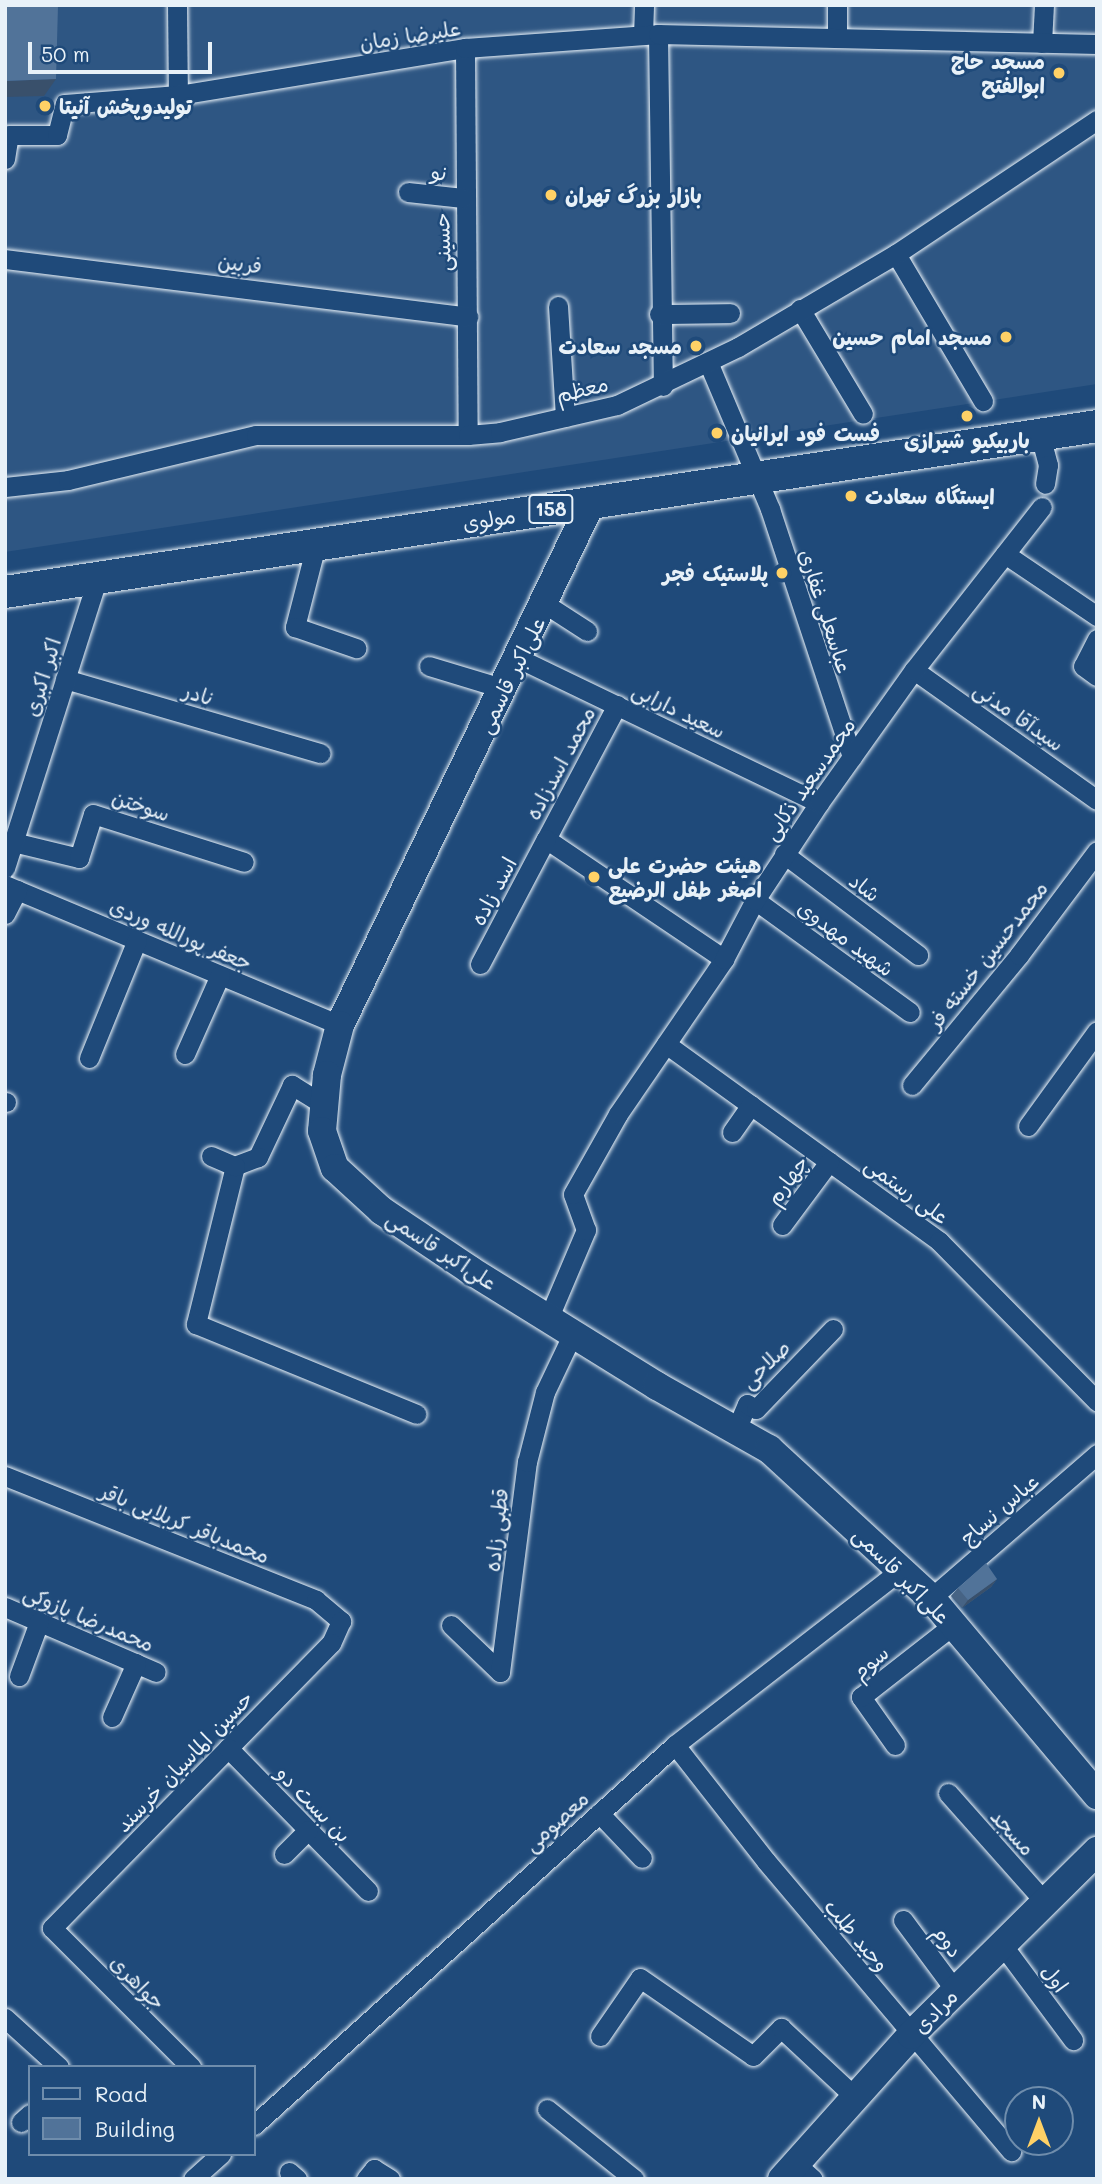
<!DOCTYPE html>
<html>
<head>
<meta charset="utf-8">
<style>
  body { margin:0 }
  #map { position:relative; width:1102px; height:2184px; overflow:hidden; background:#1f4a7a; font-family:Mali,"Playpen Sans Arabic",sans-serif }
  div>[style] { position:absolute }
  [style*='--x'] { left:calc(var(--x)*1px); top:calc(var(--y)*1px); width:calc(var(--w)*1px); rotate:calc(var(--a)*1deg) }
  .built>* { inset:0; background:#2e5683 }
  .roads { filter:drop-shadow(0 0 2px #e8f1f8) drop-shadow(0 0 2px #e8f1f8) }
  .street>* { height:19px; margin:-9.5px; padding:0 9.5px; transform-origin:9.5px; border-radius:9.5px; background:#1f4a7a }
  .secondary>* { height:28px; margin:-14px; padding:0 14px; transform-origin:14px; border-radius:14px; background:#1f4a7a }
  .primary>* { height:32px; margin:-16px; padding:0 16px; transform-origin:16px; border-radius:16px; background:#1f4a7a }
  .wall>* { inset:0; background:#466384 }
  .shaded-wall>* { inset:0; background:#39506b }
  .building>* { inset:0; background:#517399 }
  .dots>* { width:19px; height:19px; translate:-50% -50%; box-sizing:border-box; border:4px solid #1f4a7a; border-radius:50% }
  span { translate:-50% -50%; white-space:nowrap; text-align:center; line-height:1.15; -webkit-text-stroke:5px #1f4a7a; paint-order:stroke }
  .shield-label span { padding:2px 5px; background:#1f4a7a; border:2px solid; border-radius:5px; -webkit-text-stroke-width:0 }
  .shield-label { font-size:19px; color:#e8f1f8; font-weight:700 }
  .street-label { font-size:21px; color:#e8f1f8 }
  .poi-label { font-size:21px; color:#e8f1f8; font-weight:700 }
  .right { translate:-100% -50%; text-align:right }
  .left { translate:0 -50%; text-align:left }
  .frame { position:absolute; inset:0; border:7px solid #e8f1f8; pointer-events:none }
  .legend { position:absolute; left:28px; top:2065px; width:228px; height:91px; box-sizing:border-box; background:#1f4a7a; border:2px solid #6f8dac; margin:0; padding:9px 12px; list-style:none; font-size:21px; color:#e8f1f8 }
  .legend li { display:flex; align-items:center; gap:14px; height:35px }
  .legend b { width:35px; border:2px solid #6f8dac }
  .north { position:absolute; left:1004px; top:2086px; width:70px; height:70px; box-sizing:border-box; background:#1f4a7a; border:2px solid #6f8dac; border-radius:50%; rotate:0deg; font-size:19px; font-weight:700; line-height:28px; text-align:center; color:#e8f1f8 }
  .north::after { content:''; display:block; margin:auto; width:24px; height:32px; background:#ffd166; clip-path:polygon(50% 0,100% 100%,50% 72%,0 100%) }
  .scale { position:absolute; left:28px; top:42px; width:184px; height:32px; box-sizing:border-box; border:4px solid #e8f1f8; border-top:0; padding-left:9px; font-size:21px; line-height:24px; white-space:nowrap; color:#e8f1f8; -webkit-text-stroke:5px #1f4a7a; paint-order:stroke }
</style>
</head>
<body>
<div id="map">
  <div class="built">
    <i style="clip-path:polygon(5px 5px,1097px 5px,1097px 384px,5px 552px)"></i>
  </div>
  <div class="roads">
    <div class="street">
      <i style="--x:177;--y:5;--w:90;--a:89.4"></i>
      <i style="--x:658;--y:34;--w:352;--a:89.2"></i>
      <i style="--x:643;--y:35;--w:30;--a:-88"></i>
      <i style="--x:837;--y:38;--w:33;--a:-90"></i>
      <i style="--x:1042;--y:43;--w:38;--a:-87"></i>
      <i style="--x:465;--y:48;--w:387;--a:89.6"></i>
      <i style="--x:5;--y:159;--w:24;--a:-81"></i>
      <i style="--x:9;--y:135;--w:48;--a:0"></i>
      <i style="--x:57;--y:135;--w:32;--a:-76"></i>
      <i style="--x:65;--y:104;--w:113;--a:-4.6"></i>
      <i style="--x:178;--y:95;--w:291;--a:-9.3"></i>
      <i style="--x:465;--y:48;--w:194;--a:-4.1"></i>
      <i style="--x:658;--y:34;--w:439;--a:1.3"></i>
      <i style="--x:408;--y:192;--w:55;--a:6.2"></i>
      <i style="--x:896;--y:254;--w:171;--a:59.4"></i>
      <i style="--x:5;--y:259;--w:467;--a:7.1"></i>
      <i style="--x:558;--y:306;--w:111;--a:86.4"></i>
      <i style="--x:800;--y:309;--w:122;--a:59"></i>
      <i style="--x:659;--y:314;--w:71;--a:-0.8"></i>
      <i style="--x:708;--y:362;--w:160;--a:67.1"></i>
      <i style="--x:770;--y:509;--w:261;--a:71.7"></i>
      <i style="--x:1040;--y:435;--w:31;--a:75"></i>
      <i style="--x:1048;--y:465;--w:19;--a:99"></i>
      <i style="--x:5;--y:487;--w:63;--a:-6.3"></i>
      <i style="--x:68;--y:480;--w:193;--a:-13.5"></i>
      <i style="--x:256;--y:435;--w:212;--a:0"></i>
      <i style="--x:468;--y:435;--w:32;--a:-5"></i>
      <i style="--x:500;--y:432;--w:120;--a:-13"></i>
      <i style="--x:617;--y:405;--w:134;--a:-25.6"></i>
      <i style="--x:738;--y:347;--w:183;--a:-30.5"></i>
      <i style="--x:896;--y:254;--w:242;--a:-33.7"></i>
      <i style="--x:316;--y:545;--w:85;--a:104.4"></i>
      <i style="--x:295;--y:627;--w:65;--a:19"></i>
      <i style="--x:1005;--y:554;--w:111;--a:34"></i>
      <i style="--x:545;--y:604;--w:50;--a:32.7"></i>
      <i style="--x:1097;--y:639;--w:30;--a:117"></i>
      <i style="--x:1083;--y:666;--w:17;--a:36"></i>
      <i style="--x:520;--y:659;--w:332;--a:25.7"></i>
      <i style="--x:429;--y:666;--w:79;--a:16.8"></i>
      <i style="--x:914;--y:670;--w:224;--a:35.4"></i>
      <i style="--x:65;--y:679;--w:266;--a:16.2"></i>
      <i style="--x:617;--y:705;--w:152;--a:117.9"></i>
      <i style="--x:546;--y:839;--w:215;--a:34"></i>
      <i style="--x:13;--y:842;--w:68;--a:13.6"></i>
      <i style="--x:79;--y:858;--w:46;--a:-72.3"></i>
      <i style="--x:93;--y:814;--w:158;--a:17.6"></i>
      <i style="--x:784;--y:854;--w:168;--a:37"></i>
      <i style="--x:5;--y:868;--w:303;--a:-72.3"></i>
      <i style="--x:5;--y:885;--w:363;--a:22.7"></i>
      <i style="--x:755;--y:900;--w:191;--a:35.9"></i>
      <i style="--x:5;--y:914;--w:27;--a:-63"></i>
      <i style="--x:480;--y:964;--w:141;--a:-62.2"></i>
      <i style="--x:666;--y:1044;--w:337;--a:35.8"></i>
      <i style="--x:939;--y:1241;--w:225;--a:45.4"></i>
      <i style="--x:185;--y:1054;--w:86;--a:-66.1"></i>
      <i style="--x:89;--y:1058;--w:127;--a:-67.9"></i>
      <i style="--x:912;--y:1085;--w:168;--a:-50.5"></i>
      <i style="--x:1019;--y:955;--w:130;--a:-53.1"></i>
      <i style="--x:5;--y:1102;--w:1;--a:0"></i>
      <i style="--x:324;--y:1105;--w:38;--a:-148"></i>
      <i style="--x:292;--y:1085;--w:80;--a:115.3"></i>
      <i style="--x:258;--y:1157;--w:25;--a:159"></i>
      <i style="--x:235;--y:1166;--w:163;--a:103.9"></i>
      <i style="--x:196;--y:1324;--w:238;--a:22.2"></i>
      <i style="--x:1028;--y:1126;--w:117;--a:-54"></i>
      <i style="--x:732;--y:1132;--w:33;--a:-55"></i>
      <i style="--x:211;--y:1156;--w:26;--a:23"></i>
      <i style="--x:782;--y:1225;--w:79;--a:-53.3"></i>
      <i style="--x:549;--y:1317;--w:95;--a:-67"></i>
      <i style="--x:586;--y:1230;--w:38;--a:-110"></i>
      <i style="--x:573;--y:1194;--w:92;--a:-60.6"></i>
      <i style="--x:618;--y:1114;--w:188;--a:-55.6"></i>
      <i style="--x:724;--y:959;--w:67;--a:-62.3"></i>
      <i style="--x:755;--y:900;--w:116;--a:-56.6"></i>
      <i style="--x:819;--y:803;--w:163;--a:-54.5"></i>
      <i style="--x:914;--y:670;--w:207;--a:-51.9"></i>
      <i style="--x:736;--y:1430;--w:28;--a:-67"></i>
      <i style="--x:747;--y:1404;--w:10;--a:29"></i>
      <i style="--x:756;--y:1409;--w:111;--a:-46.1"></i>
      <i style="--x:5;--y:1476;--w:335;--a:21.7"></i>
      <i style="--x:316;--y:1600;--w:33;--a:40"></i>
      <i style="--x:341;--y:1621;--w:24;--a:114"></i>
      <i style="--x:331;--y:1643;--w:399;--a:134.4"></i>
      <i style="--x:52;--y:1928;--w:197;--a:45"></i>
      <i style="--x:931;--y:1598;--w:220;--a:-40.9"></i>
      <i style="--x:5;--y:1607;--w:164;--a:23.3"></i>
      <i style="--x:451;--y:1625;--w:68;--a:43.8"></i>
      <i style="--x:500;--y:1672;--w:212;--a:-82.7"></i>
      <i style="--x:527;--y:1462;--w:72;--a:-75.6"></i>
      <i style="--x:545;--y:1392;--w:65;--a:-64.6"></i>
      <i style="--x:19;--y:1676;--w:58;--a:-69.7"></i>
      <i style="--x:112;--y:1717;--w:59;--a:-66"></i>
      <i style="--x:675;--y:1745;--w:147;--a:51.9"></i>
      <i style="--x:766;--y:1861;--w:380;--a:49.8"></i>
      <i style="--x:895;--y:1745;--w:59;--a:-125.3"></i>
      <i style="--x:861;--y:1697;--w:117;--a:-38"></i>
      <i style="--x:228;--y:1748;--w:200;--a:45.6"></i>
      <i style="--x:948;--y:1793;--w:144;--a:48.4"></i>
      <i style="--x:599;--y:1813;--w:62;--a:46.3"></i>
      <i style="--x:284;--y:1854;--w:34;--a:-45"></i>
      <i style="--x:903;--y:1920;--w:87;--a:53.4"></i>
      <i style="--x:1001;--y:1943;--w:121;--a:53.4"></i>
      <i style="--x:5;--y:2018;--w:73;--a:42.2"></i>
      <i style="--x:600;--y:2036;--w:70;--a:-55.4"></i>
      <i style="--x:640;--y:1978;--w:137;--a:34.6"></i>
      <i style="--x:753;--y:2056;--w:40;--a:-45"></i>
      <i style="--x:781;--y:2028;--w:100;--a:43"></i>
      <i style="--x:547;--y:2109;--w:112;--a:38.8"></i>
      <i style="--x:21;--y:2122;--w:12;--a:-42"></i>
      <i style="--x:254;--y:2125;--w:567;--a:-42.07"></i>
      <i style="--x:675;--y:1745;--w:287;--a:-37.8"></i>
      <i style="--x:795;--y:2163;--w:24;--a:42"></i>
      <i style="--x:289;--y:2172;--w:11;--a:41"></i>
      <i style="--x:193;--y:2179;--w:38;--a:-42"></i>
      <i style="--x:366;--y:2179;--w:13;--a:-51"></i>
      <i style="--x:374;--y:2169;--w:19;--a:32"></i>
    </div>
    <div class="secondary">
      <i style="--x:591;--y:503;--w:579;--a:115.68"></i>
      <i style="--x:340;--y:1025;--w:52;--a:104.6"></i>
      <i style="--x:327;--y:1075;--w:56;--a:95.1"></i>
      <i style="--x:322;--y:1131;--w:39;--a:71"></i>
      <i style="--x:335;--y:1168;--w:64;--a:42.5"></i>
      <i style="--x:382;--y:1211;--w:106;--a:33.8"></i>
      <i style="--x:470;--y:1270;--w:220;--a:31.8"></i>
      <i style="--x:657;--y:1386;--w:129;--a:29.4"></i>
      <i style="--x:769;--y:1449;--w:220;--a:42.6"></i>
      <i style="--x:931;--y:1598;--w:258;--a:49.9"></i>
      <i style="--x:782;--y:2179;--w:193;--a:-48.1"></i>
      <i style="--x:911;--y:2035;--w:262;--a:-44.7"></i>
    </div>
    <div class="primary">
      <i style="--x:5;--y:592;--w:1105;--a:-8.64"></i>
    </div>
  </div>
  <div class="wall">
    <i style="clip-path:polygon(997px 1579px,991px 1587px,962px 1608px,951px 1596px,958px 1588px)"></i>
  </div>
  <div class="shaded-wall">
    <i style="clip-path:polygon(56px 79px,44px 96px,5px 97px,5px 81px)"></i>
    <i style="clip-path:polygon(997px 1579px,991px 1587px,962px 1608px,968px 1600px)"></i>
  </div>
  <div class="building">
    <i style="clip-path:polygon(5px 5px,58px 5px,56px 79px,5px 81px)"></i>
    <i style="clip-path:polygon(986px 1563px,997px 1579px,968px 1600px,958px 1588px)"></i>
  </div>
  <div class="dots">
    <i style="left:1059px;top:73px;background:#ffd166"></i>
    <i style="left:45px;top:106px;background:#ffd166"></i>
    <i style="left:551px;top:195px;background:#ffd166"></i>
    <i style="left:1006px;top:337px;background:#ffd166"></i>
    <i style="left:696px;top:346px;background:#ffd166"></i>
    <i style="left:967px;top:416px;background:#ffd166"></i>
    <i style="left:717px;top:433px;background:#ffd166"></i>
    <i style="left:851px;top:496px;background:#ffd166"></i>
    <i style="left:782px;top:573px;background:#ffd166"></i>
    <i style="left:594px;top:877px;background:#ffd166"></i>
  </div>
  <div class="shield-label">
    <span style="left:551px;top:509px">158</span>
  </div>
  <div class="street-label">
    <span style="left:410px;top:35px;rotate:-9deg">علیرضا زمان</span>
    <span style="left:439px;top:172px;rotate:7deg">نو</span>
    <span style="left:442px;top:242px;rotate:-92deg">حسینی</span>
    <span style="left:240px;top:263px;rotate:7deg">فربین</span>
    <span style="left:582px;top:389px;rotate:-14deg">معظم</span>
    <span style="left:489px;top:519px;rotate:-9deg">مولوی</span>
    <span style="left:826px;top:611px;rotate:72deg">عباسعلی غفاری</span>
    <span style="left:511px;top:675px;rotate:-64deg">علی‌اکبر قاسمی</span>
    <span style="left:42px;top:677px;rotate:-73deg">اکبر اکبری</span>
    <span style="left:199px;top:694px;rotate:16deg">نادر</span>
    <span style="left:679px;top:710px;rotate:26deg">سعید دارابی</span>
    <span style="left:1019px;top:716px;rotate:35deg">سیدآقا مدنی</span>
    <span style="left:560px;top:763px;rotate:-62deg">محمد اسدزاده</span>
    <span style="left:809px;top:779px;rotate:-55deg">محمدسعید ذکایی</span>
    <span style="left:141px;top:805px;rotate:18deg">سوختن</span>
    <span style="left:865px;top:887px;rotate:37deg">شاد</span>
    <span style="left:493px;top:891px;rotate:-62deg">اسد زاده</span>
    <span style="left:181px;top:934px;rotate:23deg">جعفر پورالله وردی</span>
    <span style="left:846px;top:938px;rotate:36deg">شهید مهدوی</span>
    <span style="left:987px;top:955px;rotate:-52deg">محمدحسین خسته فر</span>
    <span style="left:787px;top:1180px;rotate:-54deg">چهارم</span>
    <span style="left:907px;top:1190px;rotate:36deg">علی رستمی</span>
    <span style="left:442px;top:1250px;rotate:33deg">علی‌اکبر قاسمی</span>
    <span style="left:765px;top:1364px;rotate:-44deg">صلاحی</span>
    <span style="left:999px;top:1509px;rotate:-41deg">عباس نساج</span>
    <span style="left:185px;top:1523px;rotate:22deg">محمدباقر کربلایی باقر</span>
    <span style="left:496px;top:1530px;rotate:-84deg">قطبی زاده</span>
    <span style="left:902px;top:1575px;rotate:45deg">علی‌اکبر قاسمی</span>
    <span style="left:89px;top:1618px;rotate:23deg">محمدرضا پازوکی</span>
    <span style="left:870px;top:1662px;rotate:-40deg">سوم</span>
    <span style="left:184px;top:1761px;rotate:-46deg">حسین الماسیان خرسند</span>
    <span style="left:314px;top:1804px;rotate:46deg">بن بست دو</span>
    <span style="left:556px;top:1821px;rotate:-42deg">معصومی</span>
    <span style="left:1013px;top:1832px;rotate:48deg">مسجد</span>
    <span style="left:857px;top:1935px;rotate:50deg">وحید طلب</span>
    <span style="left:948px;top:1941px;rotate:53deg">دوم</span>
    <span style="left:1055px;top:1978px;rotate:53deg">اول</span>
    <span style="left:138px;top:1982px;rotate:45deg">جواهری</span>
    <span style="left:935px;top:2011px;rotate:-46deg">مرادی</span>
  </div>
  <div class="poi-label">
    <span class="right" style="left:1045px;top:73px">مسجد حاج<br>ابوالفتح</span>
    <span class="left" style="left:59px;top:106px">تولیدوپخش آنیتا</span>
    <span class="left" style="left:565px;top:195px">بازار بزرگ تهران</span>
    <span class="right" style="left:992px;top:337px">مسجد امام حسین</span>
    <span class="right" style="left:682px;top:346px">مسجد سعادت</span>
    <span class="left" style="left:731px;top:433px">فست فود ایرانیان</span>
    <span style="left:967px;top:440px">باربیکیو شیرازی</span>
    <span class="left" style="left:865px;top:496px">ایستگاه سعادت</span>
    <span class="right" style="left:768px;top:573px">پلاستیک فجر</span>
    <span class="left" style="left:608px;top:877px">هیئت حضرت علی<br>اصغر طفل الرضیع</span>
  </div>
  <div class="frame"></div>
  <ul class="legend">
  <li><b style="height:9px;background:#1f4a7a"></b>Road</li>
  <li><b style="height:19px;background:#517399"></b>Building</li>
  </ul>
  <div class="north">N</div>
  <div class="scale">50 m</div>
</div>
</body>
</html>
